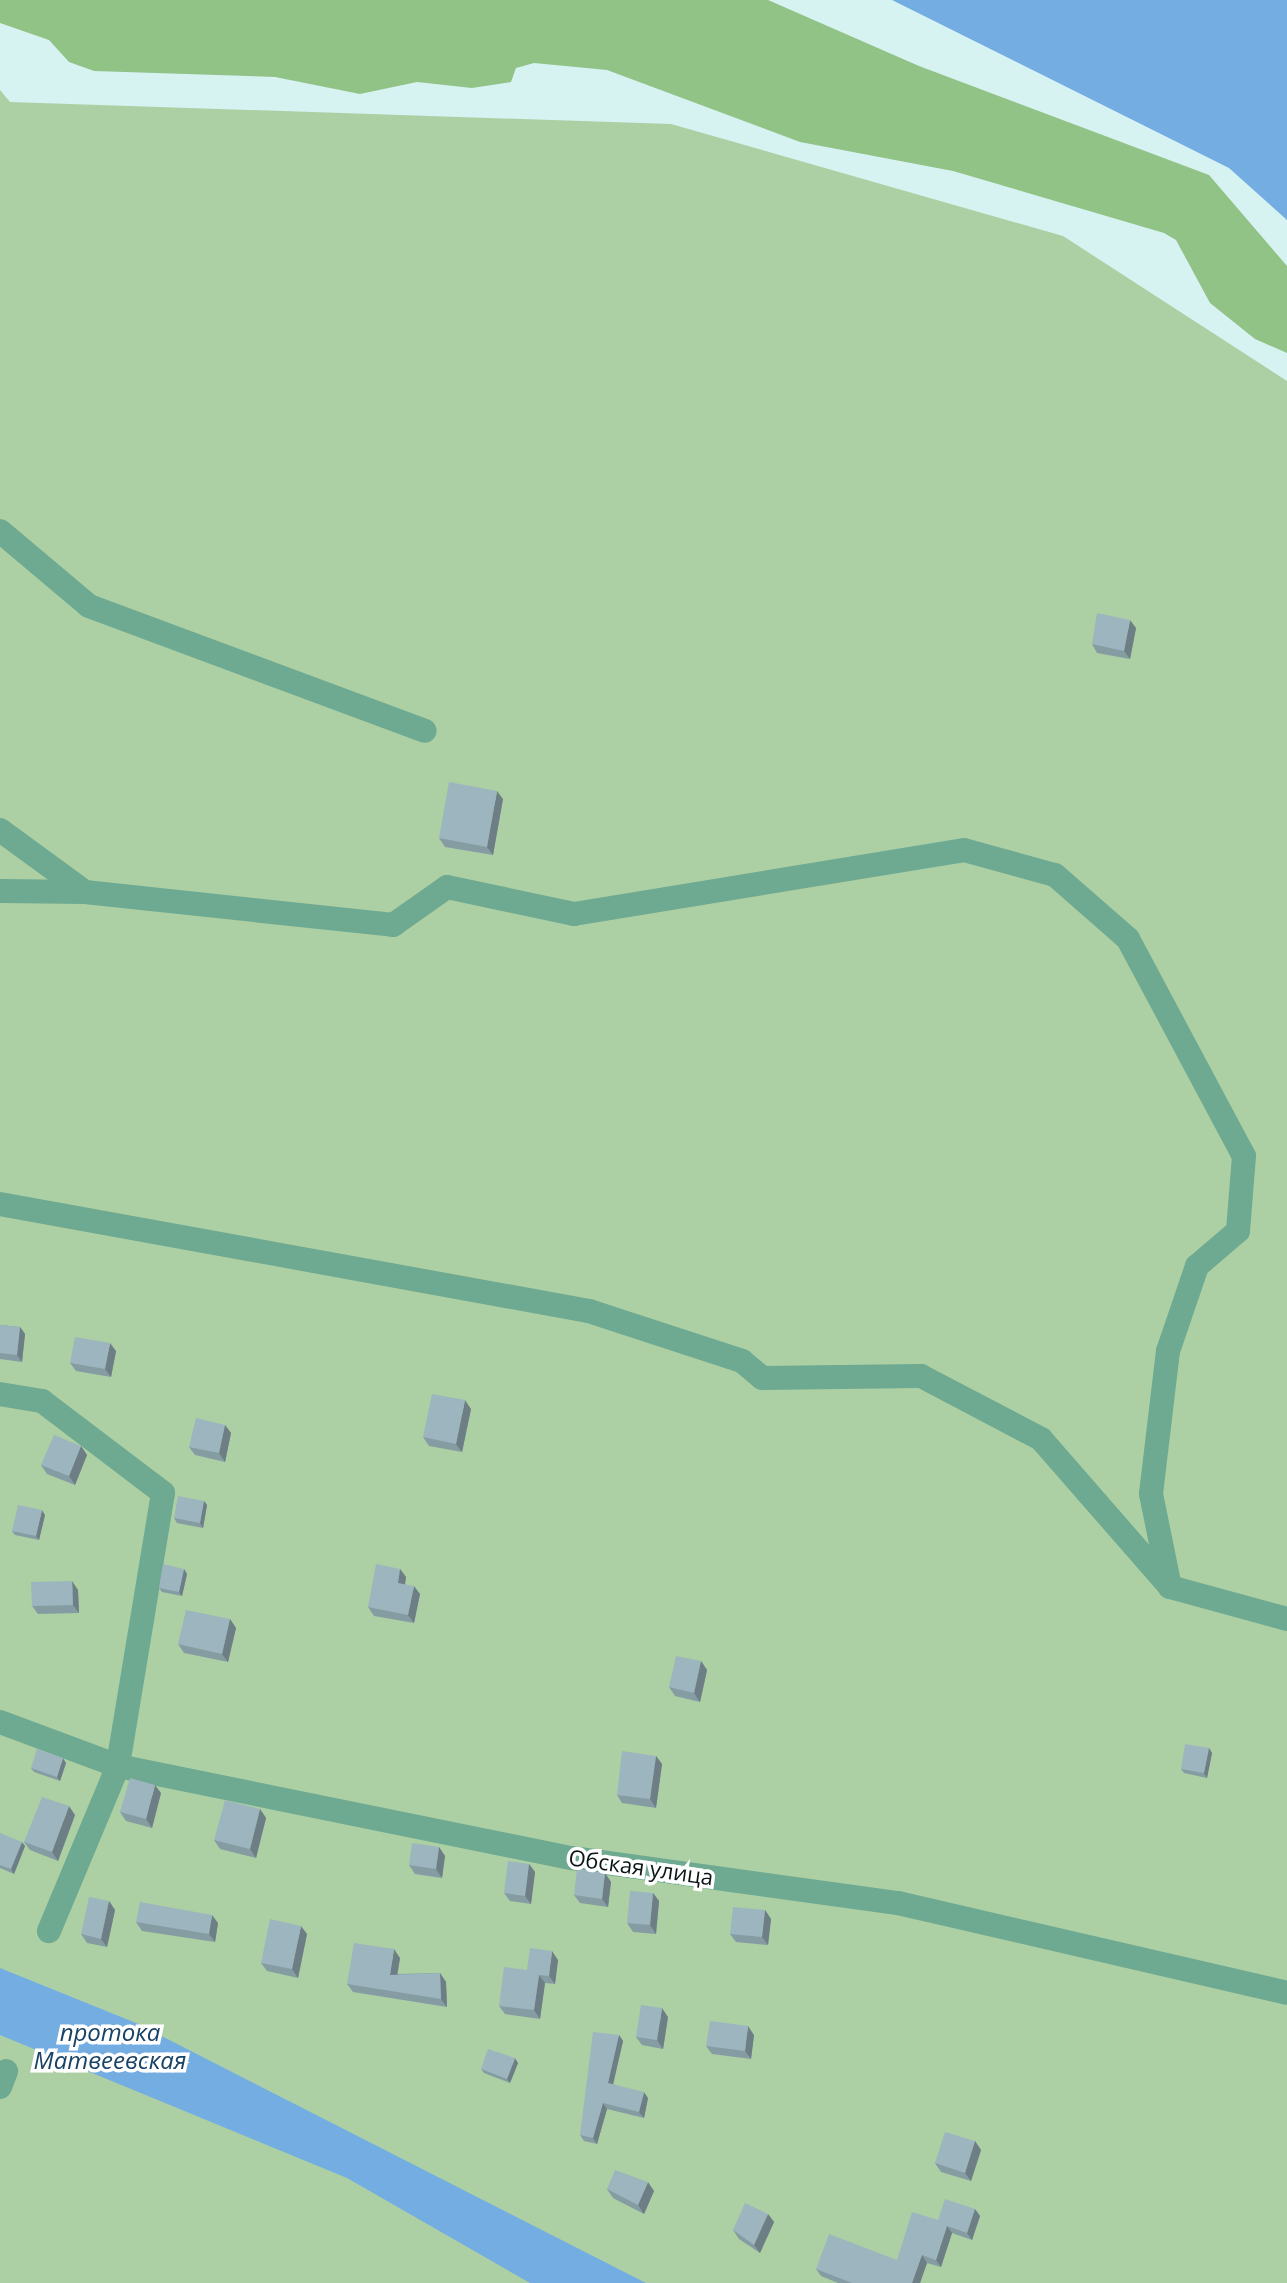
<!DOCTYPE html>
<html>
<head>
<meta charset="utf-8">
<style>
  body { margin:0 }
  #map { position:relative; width:1287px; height:2283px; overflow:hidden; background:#d6f3f2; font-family:"Open Sans",sans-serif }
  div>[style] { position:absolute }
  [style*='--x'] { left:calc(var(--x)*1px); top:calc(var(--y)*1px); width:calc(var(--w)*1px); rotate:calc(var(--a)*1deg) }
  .green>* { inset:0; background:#acd0a4 }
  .forest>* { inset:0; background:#91c286 }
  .water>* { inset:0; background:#74ade2 }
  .minor>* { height:24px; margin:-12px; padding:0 12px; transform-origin:12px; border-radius:12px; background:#6ea991 }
  .wall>* { inset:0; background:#869ca3 }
  .shaded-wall>* { inset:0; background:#6d7f85 }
  .building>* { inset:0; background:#9cb5be }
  span { translate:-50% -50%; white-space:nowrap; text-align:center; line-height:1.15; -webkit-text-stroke:7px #fff; paint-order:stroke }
  .street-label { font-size:22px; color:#0b1515 }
  .water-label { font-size:24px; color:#184266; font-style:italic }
</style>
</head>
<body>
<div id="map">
  <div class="green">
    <i style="clip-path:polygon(0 90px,10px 102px,671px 124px,1063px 236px,1287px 381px,1287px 2283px,0 2283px)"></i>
  </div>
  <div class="forest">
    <i style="clip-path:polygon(0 0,768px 0,919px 66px,1209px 175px,1287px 266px,1287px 353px,1255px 339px,1210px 303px,1176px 240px,1164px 233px,953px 171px,800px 142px,607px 70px,534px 63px,516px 68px,511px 82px,472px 88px,417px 82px,360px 94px,275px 77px,94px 71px,69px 62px,49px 40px,0 23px)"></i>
  </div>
  <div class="water">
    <i style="clip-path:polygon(892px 0,1287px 0,1287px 220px,1229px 168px)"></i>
    <i style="clip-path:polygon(0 1968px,136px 2023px,646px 2283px,530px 2283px,347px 2178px,0 2035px)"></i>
  </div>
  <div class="minor">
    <i style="--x:0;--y:531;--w:116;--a:40.1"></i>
    <i style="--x:89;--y:606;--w:358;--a:20.4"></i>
    <i style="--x:0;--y:830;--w:105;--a:36.1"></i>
    <i style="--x:0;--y:891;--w:85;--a:0.7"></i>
    <i style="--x:85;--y:892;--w:310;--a:6.1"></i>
    <i style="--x:393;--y:925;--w:66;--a:-35.1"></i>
    <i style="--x:447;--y:887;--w:130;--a:12"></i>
    <i style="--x:574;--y:914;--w:395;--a:-9.3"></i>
    <i style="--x:964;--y:850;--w:94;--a:15.4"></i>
    <i style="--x:1055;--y:875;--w:97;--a:41.2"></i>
    <i style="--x:1128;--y:939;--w:246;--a:61.9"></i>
    <i style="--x:1244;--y:1156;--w:75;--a:94.6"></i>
    <i style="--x:1238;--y:1231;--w:54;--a:139.5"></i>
    <i style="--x:1197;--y:1266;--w:90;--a:108.8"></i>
    <i style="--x:1168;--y:1351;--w:144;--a:96.8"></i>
    <i style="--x:1151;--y:1494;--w:95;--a:78.5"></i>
    <i style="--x:0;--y:1204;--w:599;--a:10.3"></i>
    <i style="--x:589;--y:1311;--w:161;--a:18.1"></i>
    <i style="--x:742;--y:1361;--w:26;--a:40"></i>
    <i style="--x:762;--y:1378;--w:159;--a:-0.7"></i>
    <i style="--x:921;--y:1376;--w:136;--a:27.7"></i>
    <i style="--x:1041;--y:1439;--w:196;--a:48.9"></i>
    <i style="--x:1170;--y:1587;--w:121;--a:15.3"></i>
    <i style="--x:0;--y:1394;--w:43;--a:9.5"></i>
    <i style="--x:42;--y:1401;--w:152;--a:37.2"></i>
    <i style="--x:163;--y:1493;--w:277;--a:99.4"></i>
    <i style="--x:118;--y:1766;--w:179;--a:112.7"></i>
    <i style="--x:0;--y:1722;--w:126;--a:20.4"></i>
    <i style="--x:118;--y:1766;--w:463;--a:11.5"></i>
    <i style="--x:572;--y:1858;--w:329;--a:7.9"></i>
    <i style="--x:898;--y:1903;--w:399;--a:13"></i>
    <i style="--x:0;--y:2087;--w:17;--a:-69"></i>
  </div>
  <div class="wall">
    <i style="clip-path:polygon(1136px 628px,1130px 659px,1097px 653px,1092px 644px)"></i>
    <i style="clip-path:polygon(503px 799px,493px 855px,445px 847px,439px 838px)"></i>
    <i style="clip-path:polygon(0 1325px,20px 1327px,25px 1334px,22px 1362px,0 1359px)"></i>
    <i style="clip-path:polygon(116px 1351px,111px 1377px,76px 1371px,70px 1363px)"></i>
    <i style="clip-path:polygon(471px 1409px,462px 1452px,429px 1446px,423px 1437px)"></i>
    <i style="clip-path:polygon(225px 1425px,231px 1433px,225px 1462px,195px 1455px,189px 1447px)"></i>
    <i style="clip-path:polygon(81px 1446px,87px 1455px,75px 1485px,47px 1474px,41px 1465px)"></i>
    <i style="clip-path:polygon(204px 1501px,207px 1505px,203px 1528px,177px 1523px,174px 1518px)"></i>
    <i style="clip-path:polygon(45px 1515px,39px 1540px,15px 1535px,12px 1531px)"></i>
    <i style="clip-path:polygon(184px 1569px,187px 1574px,182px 1596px,162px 1592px,159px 1588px)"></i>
    <i style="clip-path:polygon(400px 1569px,406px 1577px,405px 1584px,420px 1594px,414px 1623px,374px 1616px,368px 1607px)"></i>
    <i style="clip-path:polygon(78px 1590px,79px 1613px,38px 1614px,32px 1606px)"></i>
    <i style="clip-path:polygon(230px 1619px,236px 1628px,228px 1662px,184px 1653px,178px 1644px)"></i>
    <i style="clip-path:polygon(701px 1661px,707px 1670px,700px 1702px,675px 1696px,669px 1687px)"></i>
    <i style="clip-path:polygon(1209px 1748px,1212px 1753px,1207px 1778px,1184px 1773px,1181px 1769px)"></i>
    <i style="clip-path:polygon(656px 1756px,662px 1764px,656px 1808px,622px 1803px,617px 1795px)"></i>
    <i style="clip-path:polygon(66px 1763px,60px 1781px,34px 1772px,31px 1768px)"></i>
    <i style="clip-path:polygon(161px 1793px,152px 1828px,126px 1821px,120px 1812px)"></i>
    <i style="clip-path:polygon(260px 1809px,266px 1818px,256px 1858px,220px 1849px,214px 1840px)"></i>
    <i style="clip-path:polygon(75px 1815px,58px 1861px,30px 1850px,24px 1842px)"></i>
    <i style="clip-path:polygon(0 1833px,25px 1846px,14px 1874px,0 1868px)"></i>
    <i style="clip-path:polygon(439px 1847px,445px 1856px,442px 1878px,415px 1874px,409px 1865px)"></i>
    <i style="clip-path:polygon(529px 1864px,535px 1872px,531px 1904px,510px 1901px,504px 1893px)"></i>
    <i style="clip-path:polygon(605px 1873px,611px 1882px,608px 1907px,580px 1903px,574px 1895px)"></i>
    <i style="clip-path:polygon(653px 1893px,659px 1901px,656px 1934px,633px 1932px,627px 1923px)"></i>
    <i style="clip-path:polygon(109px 1901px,115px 1910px,107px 1947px,87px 1943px,81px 1934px)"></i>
    <i style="clip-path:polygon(765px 1910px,771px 1919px,768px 1945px,736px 1942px,730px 1934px)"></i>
    <i style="clip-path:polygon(136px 1922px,218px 1923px,215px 1942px,142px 1931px)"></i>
    <i style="clip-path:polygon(307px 1934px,298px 1978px,267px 1971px,261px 1963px)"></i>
    <i style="clip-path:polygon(400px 1958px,397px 1974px,440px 1973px,446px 1982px,447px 2007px,353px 1992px,347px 1984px)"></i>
    <i style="clip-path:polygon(558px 1960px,555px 1984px,545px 1983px,540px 2019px,505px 2014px,499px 2006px,527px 1970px)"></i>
    <i style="clip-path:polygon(668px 2017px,663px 2049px,642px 2045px,636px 2037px)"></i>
    <i style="clip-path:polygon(619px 2035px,623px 2041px,613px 2084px,648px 2098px,644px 2118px,607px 2109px,597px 2144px,584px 2141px,580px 2135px)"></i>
    <i style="clip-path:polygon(754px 2035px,751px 2059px,712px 2054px,706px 2046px)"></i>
    <i style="clip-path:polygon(518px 2063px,510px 2083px,484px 2073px,481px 2069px)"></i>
    <i style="clip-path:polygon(975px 2141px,981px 2150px,971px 2181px,941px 2172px,935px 2163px)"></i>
    <i style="clip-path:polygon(607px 2189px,654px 2191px,644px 2214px,613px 2198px)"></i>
    <i style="clip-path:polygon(975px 2209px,980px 2216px,972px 2240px,952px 2233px,941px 2267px,927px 2263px,920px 2283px,838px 2283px,821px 2276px,816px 2269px,897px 2260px,938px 2220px)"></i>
    <i style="clip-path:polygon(768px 2214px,774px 2222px,760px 2253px,739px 2239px,733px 2230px)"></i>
  </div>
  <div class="shaded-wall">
    <i style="clip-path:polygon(1130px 620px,1136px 628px,1130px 659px,1124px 651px)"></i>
    <i style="clip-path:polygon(497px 791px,503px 799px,493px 855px,487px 847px)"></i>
    <i style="clip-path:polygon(20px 1327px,25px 1334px,22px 1362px,17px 1355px)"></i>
    <i style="clip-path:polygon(110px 1343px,116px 1351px,111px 1377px,105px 1369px)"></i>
    <i style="clip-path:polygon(465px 1400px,471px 1409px,462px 1452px,456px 1444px)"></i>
    <i style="clip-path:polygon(225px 1425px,231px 1433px,225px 1462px,219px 1453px)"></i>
    <i style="clip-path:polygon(81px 1446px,87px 1455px,75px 1485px,69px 1476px)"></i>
    <i style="clip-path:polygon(204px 1501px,207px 1505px,203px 1528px,200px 1523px)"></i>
    <i style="clip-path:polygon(42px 1510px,45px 1515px,39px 1540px,36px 1536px)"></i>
    <i style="clip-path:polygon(184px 1569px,187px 1574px,182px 1596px,179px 1592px)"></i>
    <i style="clip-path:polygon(400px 1569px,406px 1577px,404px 1591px,398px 1583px)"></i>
    <i style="clip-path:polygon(72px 1581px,78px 1590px,79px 1613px,73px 1605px)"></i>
    <i style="clip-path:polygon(414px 1586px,420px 1594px,414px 1623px,408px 1615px)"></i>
    <i style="clip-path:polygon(230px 1619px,236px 1628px,228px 1662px,222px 1654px)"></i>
    <i style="clip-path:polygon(701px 1661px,707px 1670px,700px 1702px,694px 1693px)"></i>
    <i style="clip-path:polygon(1209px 1748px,1212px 1753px,1207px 1778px,1204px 1773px)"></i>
    <i style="clip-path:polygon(656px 1756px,662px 1764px,656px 1808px,650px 1799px)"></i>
    <i style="clip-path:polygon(63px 1758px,66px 1763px,60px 1781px,57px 1777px)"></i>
    <i style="clip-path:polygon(155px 1785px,161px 1793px,152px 1828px,146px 1819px)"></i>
    <i style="clip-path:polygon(69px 1806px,75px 1815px,58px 1861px,52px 1852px)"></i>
    <i style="clip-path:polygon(260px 1809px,266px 1818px,256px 1858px,250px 1849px)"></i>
    <i style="clip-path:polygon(22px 1842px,25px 1846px,14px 1874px,11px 1869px)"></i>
    <i style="clip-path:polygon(439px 1847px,445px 1856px,442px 1878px,436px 1869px)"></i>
    <i style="clip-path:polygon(529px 1864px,535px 1872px,531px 1904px,525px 1896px)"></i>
    <i style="clip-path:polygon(605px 1873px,611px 1882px,608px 1907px,602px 1899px)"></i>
    <i style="clip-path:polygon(653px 1893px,659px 1901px,656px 1934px,650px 1925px)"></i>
    <i style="clip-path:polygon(109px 1901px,115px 1910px,107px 1947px,101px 1939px)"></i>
    <i style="clip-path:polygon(765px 1910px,771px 1919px,768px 1945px,762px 1937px)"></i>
    <i style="clip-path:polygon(212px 1915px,218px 1923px,215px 1942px,209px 1934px)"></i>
    <i style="clip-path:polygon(301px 1926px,307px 1934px,298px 1978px,292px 1969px)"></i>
    <i style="clip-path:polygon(394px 1949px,400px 1958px,396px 1983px,390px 1975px)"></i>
    <i style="clip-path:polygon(552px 1951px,558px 1960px,555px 1984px,549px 1976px)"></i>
    <i style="clip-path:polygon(440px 1973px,446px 1982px,447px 2007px,441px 1999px)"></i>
    <i style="clip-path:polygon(539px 1975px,545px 1983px,540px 2019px,534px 2010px)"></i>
    <i style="clip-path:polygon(662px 2008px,668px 2017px,663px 2049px,657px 2040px)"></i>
    <i style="clip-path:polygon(748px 2026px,754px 2035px,751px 2059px,745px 2051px)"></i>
    <i style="clip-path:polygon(619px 2035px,623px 2041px,612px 2089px,608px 2083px)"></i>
    <i style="clip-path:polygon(515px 2058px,518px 2063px,510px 2083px,507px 2079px)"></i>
    <i style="clip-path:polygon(644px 2092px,648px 2098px,644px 2118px,639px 2112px)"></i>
    <i style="clip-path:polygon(603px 2103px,607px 2109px,597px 2144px,593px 2138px)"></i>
    <i style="clip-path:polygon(975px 2141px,981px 2150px,971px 2181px,965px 2173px)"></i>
    <i style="clip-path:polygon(648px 2182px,654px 2191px,644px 2214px,638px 2205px)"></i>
    <i style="clip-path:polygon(975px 2209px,980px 2216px,972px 2240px,967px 2233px)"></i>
    <i style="clip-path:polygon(768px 2214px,774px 2222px,760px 2253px,754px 2245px)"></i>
    <i style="clip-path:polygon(947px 2226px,952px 2233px,941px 2267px,936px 2260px)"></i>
    <i style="clip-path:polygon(922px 2255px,927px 2263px,920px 2283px,912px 2283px)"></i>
  </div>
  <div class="building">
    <i style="clip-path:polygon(1097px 613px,1130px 620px,1124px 651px,1092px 644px)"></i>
    <i style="clip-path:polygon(449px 782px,497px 791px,487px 847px,439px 838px)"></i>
    <i style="clip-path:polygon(0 1325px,20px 1327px,17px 1355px,0 1353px)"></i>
    <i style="clip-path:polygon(75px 1337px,110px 1343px,105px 1369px,70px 1363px)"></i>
    <i style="clip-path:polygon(432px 1394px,465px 1400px,456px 1444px,423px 1437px)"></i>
    <i style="clip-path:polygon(196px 1418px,225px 1425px,219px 1453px,189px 1447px)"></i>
    <i style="clip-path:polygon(54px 1435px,81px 1446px,69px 1476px,41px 1465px)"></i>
    <i style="clip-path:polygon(178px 1496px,204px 1501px,200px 1523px,174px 1518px)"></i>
    <i style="clip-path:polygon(18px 1505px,42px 1510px,36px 1536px,12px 1531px)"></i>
    <i style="clip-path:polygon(163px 1564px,184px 1569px,179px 1592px,159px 1588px)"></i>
    <i style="clip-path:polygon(376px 1564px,400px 1569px,398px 1583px,414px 1586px,408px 1615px,368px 1607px)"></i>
    <i style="clip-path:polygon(72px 1581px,73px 1605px,32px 1606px,31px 1582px)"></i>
    <i style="clip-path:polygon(186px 1610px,230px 1619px,222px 1654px,178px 1644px)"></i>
    <i style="clip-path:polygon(676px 1656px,701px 1661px,694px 1693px,669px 1687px)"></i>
    <i style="clip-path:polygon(1185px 1744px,1209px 1748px,1204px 1773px,1181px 1769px)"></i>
    <i style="clip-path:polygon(37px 1749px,63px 1758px,57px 1777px,31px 1768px)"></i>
    <i style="clip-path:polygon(622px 1751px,656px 1756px,650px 1799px,617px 1795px)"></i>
    <i style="clip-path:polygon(130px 1778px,155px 1785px,146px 1819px,120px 1812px)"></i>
    <i style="clip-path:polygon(42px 1797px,69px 1806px,52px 1852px,24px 1842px)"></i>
    <i style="clip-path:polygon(225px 1800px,260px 1809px,250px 1849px,214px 1840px)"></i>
    <i style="clip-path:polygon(0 1833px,22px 1842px,11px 1869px,0 1865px)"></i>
    <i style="clip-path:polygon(412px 1843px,439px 1847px,436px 1869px,409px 1865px)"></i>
    <i style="clip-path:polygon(508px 1861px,529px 1864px,525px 1896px,504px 1893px)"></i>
    <i style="clip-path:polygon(577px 1869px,605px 1873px,602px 1899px,574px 1895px)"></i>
    <i style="clip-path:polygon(630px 1891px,653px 1893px,650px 1925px,627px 1923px)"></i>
    <i style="clip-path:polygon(89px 1897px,109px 1901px,101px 1939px,81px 1934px)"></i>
    <i style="clip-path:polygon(140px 1902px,212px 1915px,209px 1934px,136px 1922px)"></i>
    <i style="clip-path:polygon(733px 1907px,765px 1910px,762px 1937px,730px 1934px)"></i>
    <i style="clip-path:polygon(270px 1919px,301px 1926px,292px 1969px,261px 1963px)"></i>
    <i style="clip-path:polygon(354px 1943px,394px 1949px,390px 1975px,440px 1973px,441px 1999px,347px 1984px)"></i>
    <i style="clip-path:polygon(530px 1948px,552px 1951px,549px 1976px,539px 1975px,534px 2010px,499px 2006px,504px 1967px,527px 1970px)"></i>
    <i style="clip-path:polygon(641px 2005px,662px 2008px,657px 2040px,636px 2037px)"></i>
    <i style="clip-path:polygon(710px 2021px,748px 2026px,745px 2051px,706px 2046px)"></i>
    <i style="clip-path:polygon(593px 2032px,619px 2035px,608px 2083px,644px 2092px,639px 2112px,603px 2103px,593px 2138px,580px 2135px)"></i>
    <i style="clip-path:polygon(488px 2049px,515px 2058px,507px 2079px,481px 2069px)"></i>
    <i style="clip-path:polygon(945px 2132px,975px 2141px,965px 2173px,935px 2163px)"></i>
    <i style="clip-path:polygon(615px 2170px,648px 2182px,638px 2205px,607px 2189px)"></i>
    <i style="clip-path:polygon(945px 2199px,975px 2209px,967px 2233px,947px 2226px,936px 2260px,922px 2255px,912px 2283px,852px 2283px,816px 2269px,829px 2234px,897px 2260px,912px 2212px,938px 2220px)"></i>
    <i style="clip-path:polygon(745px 2203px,768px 2214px,754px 2245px,733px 2230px)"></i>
  </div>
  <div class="street-label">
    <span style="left:641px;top:1867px;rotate:8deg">Обская улица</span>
  </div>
  <div class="water-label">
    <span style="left:110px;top:2046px">протока<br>Матвеевская</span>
  </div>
</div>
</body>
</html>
